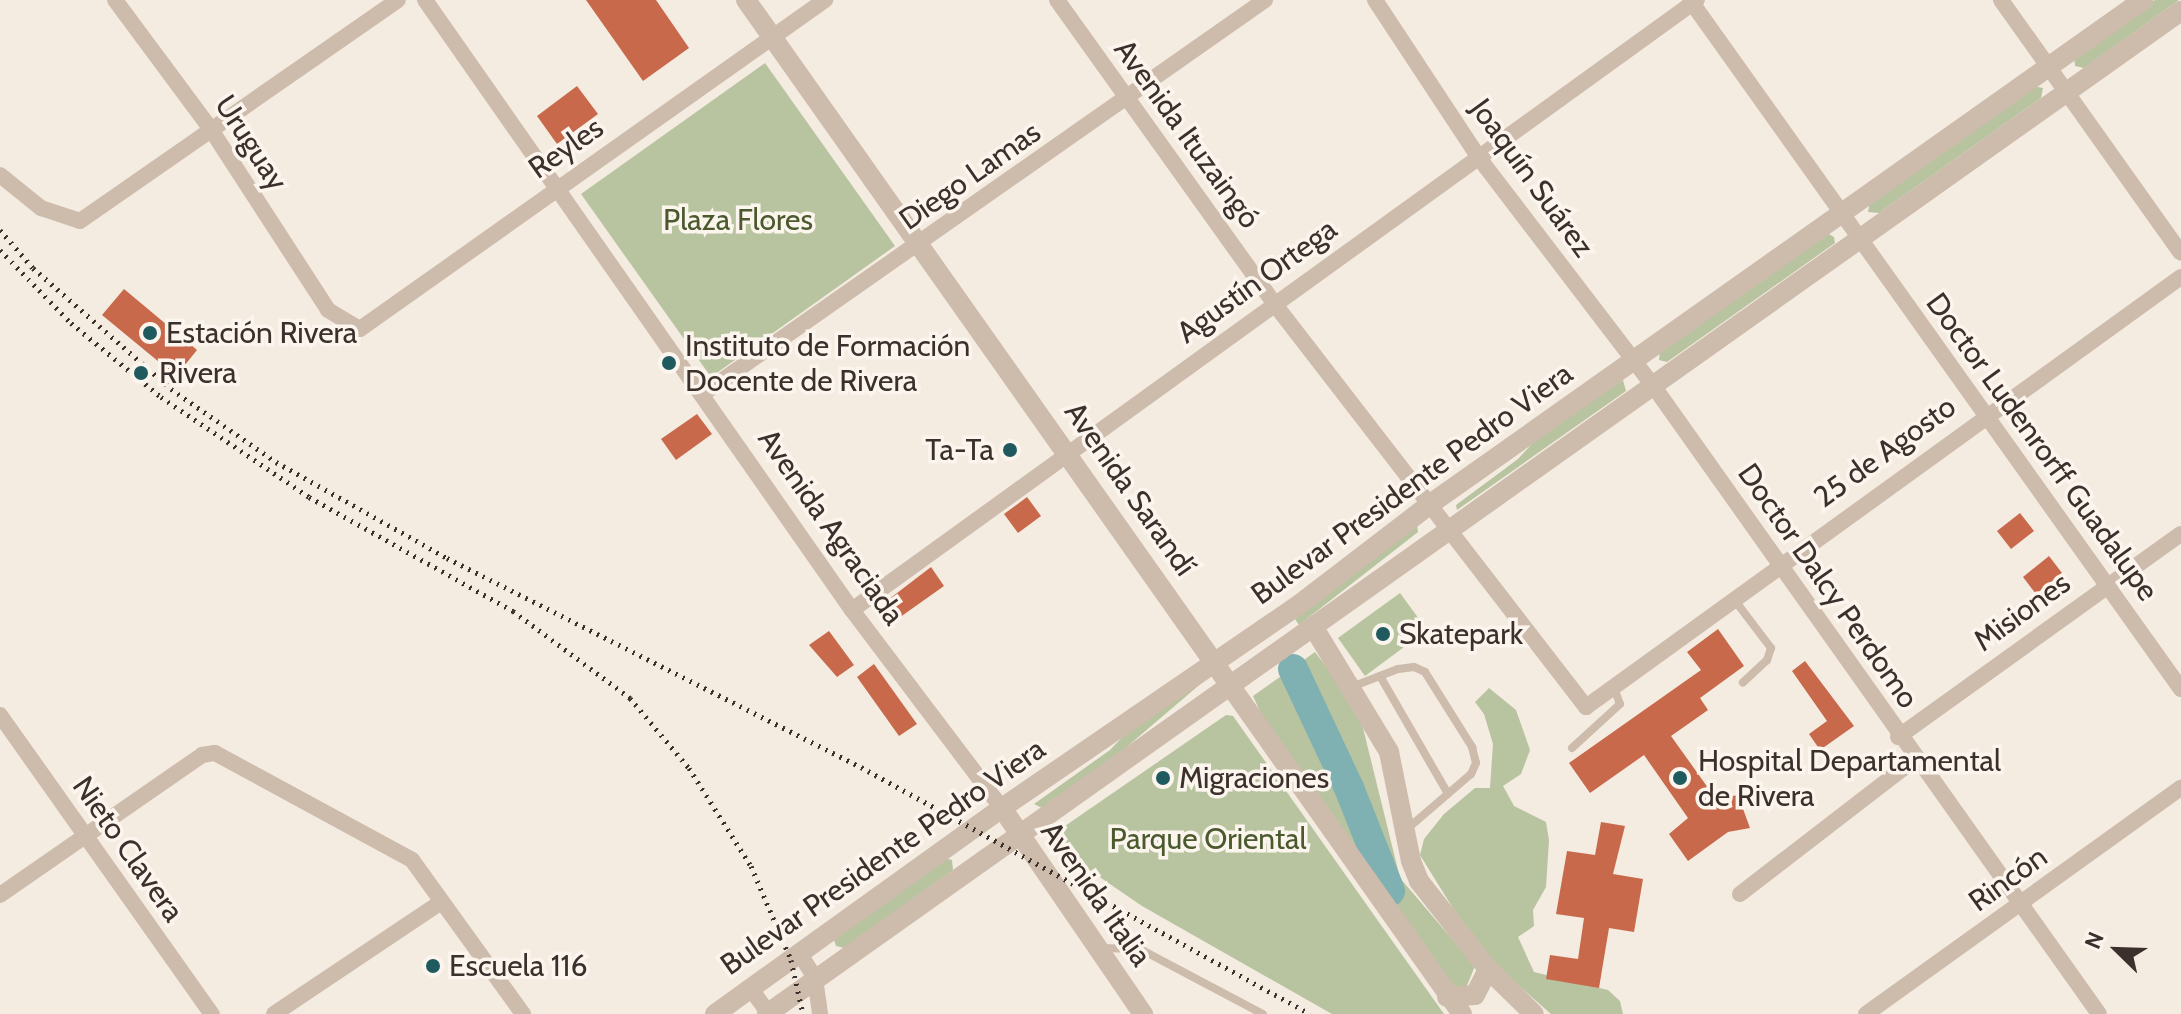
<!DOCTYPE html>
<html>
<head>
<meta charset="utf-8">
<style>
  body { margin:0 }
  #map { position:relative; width:2181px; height:1014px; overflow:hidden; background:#f4ebe1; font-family:Cabin,sans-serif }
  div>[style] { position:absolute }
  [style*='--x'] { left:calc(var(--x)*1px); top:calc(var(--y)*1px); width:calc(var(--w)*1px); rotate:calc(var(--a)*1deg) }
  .green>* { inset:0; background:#b8c4a0 }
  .river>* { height:30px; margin:-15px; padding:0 15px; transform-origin:15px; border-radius:15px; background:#7fb0b2 }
  .building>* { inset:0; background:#c8694b }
  .service>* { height:8px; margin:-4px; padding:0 4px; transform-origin:4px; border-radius:4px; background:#cdbbac }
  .minor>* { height:16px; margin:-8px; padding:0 8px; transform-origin:8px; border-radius:8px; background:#cdbbac }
  .tertiary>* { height:20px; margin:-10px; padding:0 10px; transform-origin:10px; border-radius:10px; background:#cdbbac }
  .rail>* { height:5px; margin-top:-2.5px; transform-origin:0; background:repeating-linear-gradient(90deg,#3b302b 0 2px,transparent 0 8px) }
  .dots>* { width:22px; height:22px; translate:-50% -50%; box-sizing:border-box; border:4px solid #fbf5ee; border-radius:50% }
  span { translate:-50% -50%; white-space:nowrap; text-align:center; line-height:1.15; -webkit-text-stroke:7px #fbf5ee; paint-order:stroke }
  .street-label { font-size:30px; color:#3b302b }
  .park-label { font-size:30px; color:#4a5a2e }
  .poi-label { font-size:30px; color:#3b302b }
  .left { translate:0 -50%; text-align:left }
  .right { translate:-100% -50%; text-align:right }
  .north { position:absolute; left:2077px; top:910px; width:80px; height:80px; -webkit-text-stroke:6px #fbf5ee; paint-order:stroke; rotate:293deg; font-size:22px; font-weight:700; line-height:32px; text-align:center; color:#3b302b }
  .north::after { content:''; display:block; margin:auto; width:28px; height:36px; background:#3b302b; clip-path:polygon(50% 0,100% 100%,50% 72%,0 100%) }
</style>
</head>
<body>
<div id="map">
  <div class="green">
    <i style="clip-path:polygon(2155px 0,2179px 0,2084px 68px,2075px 66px,2074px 56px)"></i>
    <i style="clip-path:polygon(765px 63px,895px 246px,711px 377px,581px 194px)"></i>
    <i style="clip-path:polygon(2033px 86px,2043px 88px,2041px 98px,1879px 213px,1868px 212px,1870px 201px)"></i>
    <i style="clip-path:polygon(1827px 233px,1834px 237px,1835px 243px,1667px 362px,1659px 360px,1660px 350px)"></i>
    <i style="clip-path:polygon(1623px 380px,1626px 391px,1457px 510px,1456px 505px,1518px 459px,1540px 435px)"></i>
    <i style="clip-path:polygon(1417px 525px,1418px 532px,1299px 625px,1295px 619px)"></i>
    <i style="clip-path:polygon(1400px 593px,1427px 630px,1365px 676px,1338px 638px)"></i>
    <i style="clip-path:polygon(1315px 652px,1347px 694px,1363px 728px,1400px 878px,1475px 966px,1466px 988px,1452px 988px,1268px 729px,1253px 696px)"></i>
    <i style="clip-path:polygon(1211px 675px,1116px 756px,1042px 808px,1034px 804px,1110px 750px,1134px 725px)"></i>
    <i style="clip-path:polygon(1489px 688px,1516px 710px,1530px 750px,1521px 774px,1503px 786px,1514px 806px,1546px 822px,1549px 840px,1546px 887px,1533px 910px,1534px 926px,1518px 937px,1534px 972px,1608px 990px,1620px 1001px,1623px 1014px,1551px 1014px,1500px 969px,1454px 910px,1420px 855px,1424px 839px,1444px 814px,1475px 788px,1490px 788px,1493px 744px,1484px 714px,1475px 702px)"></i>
    <i style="clip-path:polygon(1226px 715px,1233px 716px,1444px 1014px,1332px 1014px,1142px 906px,1056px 847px,1049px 837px)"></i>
    <i style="clip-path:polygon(945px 858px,952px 860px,953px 870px,844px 948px,836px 946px,834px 940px)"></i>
  </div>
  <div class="river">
    <i style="--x:1293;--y:669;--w:132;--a:64.8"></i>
    <i style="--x:1349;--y:788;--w:111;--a:68.3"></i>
  </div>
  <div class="building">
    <i style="clip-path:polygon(586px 0,656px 0,689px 48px,643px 81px)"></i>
    <i style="clip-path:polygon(577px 86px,598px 114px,557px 144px,537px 116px)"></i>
    <i style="clip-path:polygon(124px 289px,197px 350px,176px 376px,102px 315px)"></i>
    <i style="clip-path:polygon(697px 414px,712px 434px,676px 460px,661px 439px)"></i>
    <i style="clip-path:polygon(1027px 497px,1041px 516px,1018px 533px,1004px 514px)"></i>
    <i style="clip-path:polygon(2020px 513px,2034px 531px,2011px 549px,1997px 531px)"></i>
    <i style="clip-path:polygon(2049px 556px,2062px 573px,2036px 594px,2023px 577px)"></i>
    <i style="clip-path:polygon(931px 567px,944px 586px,896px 620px,884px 603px)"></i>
    <i style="clip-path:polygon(1718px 629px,1744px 666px,1700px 698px,1708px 710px,1671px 736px,1716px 799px,1738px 795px,1750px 828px,1728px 832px,1688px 861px,1669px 834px,1688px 818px,1644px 755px,1590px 793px,1569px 763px,1701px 670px,1687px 652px)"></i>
    <i style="clip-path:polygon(829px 631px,854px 665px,837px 677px,809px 645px)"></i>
    <i style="clip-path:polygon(1805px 661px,1854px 726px,1820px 750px,1809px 734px,1827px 721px,1792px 671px)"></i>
    <i style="clip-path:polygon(874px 664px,917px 724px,899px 736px,857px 677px)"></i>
    <i style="clip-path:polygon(1601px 822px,1625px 826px,1613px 874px,1643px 879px,1634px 932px,1609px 928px,1599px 988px,1546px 979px,1550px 955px,1578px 959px,1584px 918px,1556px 914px,1567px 851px,1595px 855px)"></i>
  </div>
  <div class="service">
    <i style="--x:1733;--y:598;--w:63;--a:52.8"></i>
    <i style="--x:1771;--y:648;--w:13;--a:108"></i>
    <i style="--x:1767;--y:660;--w:33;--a:137"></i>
    <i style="--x:1380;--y:676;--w:136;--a:60"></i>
    <i style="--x:1354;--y:686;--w:47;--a:-21.1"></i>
    <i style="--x:1398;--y:669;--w:16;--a:-7"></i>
    <i style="--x:1414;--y:667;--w:12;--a:24"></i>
    <i style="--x:1425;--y:672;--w:89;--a:57.9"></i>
    <i style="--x:1472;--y:747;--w:16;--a:76"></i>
    <i style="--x:1476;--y:763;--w:12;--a:114"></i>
    <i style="--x:1471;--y:774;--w:84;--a:139.3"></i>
    <i style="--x:1572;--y:748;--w:65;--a:-42.5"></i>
    <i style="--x:1620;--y:704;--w:17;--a:-111"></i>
    <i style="--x:1100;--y:948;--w:40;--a:1.4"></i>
    <i style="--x:1140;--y:949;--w:139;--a:27.9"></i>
  </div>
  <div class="minor">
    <i style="--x:115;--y:0;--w:159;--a:53.4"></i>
    <i style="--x:210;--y:128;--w:217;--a:57"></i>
    <i style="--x:328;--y:310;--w:37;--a:31"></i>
    <i style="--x:360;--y:329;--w:570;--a:-35.28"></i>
    <i style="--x:425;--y:0;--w:745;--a:55.01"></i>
    <i style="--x:852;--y:610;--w:248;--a:52.9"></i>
    <i style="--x:1057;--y:0;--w:371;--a:54.4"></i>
    <i style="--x:1273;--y:302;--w:512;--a:52.3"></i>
    <i style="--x:1586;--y:707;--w:734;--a:-35.86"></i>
    <i style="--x:1375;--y:0;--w:189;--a:56.6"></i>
    <i style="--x:1479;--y:158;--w:285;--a:52.6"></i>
    <i style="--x:1652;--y:384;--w:772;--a:54.64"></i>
    <i style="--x:1690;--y:0;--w:846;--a:54.53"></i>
    <i style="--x:2001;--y:0;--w:310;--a:54.6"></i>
    <i style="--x:0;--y:175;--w:53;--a:38.8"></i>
    <i style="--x:41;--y:208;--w:41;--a:18.4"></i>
    <i style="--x:80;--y:221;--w:387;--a:-34.8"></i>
    <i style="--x:704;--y:393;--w:685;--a:-35.01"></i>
    <i style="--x:852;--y:610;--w:1042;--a:-35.83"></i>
    <i style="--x:0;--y:715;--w:367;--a:54.7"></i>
    <i style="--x:1898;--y:737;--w:348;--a:-35.7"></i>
    <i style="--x:1740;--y:894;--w:220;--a:-37.6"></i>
    <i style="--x:0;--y:895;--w:246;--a:-34.7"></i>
    <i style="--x:202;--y:755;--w:13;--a:-9"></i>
    <i style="--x:215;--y:753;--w:224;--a:28.5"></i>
    <i style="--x:412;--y:860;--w:190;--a:54.2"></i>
    <i style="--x:800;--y:954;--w:28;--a:58"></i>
    <i style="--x:815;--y:978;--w:36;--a:82"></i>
    <i style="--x:751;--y:989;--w:31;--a:54"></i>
    <i style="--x:274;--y:1014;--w:201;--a:-33.8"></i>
    <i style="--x:1866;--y:1014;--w:388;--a:-35.7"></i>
  </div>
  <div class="tertiary">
    <i style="--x:746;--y:0;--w:1241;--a:54.77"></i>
    <i style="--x:1314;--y:628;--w:145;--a:58.8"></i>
    <i style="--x:1389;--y:752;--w:111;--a:78.6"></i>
    <i style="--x:1411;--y:861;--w:22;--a:68"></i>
    <i style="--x:1419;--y:881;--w:112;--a:51.9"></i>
    <i style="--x:1488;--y:969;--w:64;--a:44.4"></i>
    <i style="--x:1002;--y:808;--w:250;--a:55.6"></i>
    <i style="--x:1447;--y:997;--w:28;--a:-4"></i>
    <i style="--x:1475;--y:995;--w:29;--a:-63"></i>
    <i style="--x:715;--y:1014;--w:353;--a:-35.7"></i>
    <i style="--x:1002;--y:808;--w:361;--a:-34.4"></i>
    <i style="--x:1300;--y:604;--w:163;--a:-37.5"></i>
    <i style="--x:1429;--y:505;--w:875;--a:-35.27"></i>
    <i style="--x:767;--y:1014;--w:1734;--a:-35.35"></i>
  </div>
  <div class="rail">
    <i style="--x:0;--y:230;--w:50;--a:49"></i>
    <i style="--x:33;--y:268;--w:184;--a:41.2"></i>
    <i style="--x:171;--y:389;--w:128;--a:34.8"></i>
    <i style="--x:276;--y:462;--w:196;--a:29.3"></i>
    <i style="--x:447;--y:558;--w:472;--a:26.8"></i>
    <i style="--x:868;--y:771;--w:504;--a:28.8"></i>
    <i style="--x:0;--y:250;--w:102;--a:45.8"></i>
    <i style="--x:71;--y:323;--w:117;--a:39.4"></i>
    <i style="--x:161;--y:397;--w:179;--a:34"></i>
    <i style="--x:309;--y:497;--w:234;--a:29.2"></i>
    <i style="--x:513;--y:611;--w:146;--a:36.6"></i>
    <i style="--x:630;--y:698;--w:92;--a:49.9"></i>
    <i style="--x:689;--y:768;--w:116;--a:57.7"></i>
    <i style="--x:751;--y:866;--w:102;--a:66.9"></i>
    <i style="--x:791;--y:960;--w:55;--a:77.5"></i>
  </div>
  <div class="dots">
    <i style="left:150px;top:333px;background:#1f5a5e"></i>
    <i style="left:669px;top:363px;background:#1f5a5e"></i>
    <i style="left:141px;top:373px;background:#1f5a5e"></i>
    <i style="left:1010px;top:450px;background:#1f5a5e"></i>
    <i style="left:1383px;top:634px;background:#1f5a5e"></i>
    <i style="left:1163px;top:778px;background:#1f5a5e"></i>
    <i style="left:1680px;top:778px;background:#1f5a5e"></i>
    <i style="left:433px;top:966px;background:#1f5a5e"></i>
  </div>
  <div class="street-label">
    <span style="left:1187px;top:134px;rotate:54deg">Avenida Ituzaingó</span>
    <span style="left:251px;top:143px;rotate:57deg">Uruguay</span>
    <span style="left:566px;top:148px;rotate:-35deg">Reyles</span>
    <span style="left:970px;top:176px;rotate:-35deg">Diego Lamas</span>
    <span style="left:1532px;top:178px;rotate:54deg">Joaquín Suárez</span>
    <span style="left:1257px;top:281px;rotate:-36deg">Agustín Ortega</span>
    <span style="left:2042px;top:447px;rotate:54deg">Doctor Ludenrorff Guadalupe</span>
    <span style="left:1885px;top:452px;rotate:-36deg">25 de Agosto</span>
    <span style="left:1412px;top:484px;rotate:-36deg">Bulevar Presidente Pedro Viera</span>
    <span style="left:1130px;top:489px;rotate:55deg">Avenida Sarandí</span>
    <span style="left:831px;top:527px;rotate:55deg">Avenida Agraciada</span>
    <span style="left:1828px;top:586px;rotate:55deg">Doctor Dalcy Perdomo</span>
    <span style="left:2022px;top:612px;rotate:-36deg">Misiones</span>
    <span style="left:128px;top:849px;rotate:55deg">Nieto Clavera</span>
    <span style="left:883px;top:857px;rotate:-35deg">Bulevar Presidente Pedro Viera</span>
    <span style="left:2008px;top:879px;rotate:-36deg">Rincón</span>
    <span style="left:1096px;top:894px;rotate:55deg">Avenida Italia</span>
  </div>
  <div class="park-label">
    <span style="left:738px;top:220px">Plaza Flores</span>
    <span style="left:1208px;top:839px">Parque Oriental</span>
  </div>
  <div class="poi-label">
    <span class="left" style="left:166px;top:333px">Estación Rivera</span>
    <span class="left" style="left:685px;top:363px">Instituto de Formación<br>Docente de Rivera</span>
    <span class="left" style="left:159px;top:373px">Rivera</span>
    <span class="right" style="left:994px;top:450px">Ta-Ta</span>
    <span class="left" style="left:1399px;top:634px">Skatepark</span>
    <span class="left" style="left:1698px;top:778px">Hospital Departamental<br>de Rivera</span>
    <span class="left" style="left:1179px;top:778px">Migraciones</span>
    <span class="left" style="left:449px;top:966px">Escuela 116</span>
  </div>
  <div class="north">N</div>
</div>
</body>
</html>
